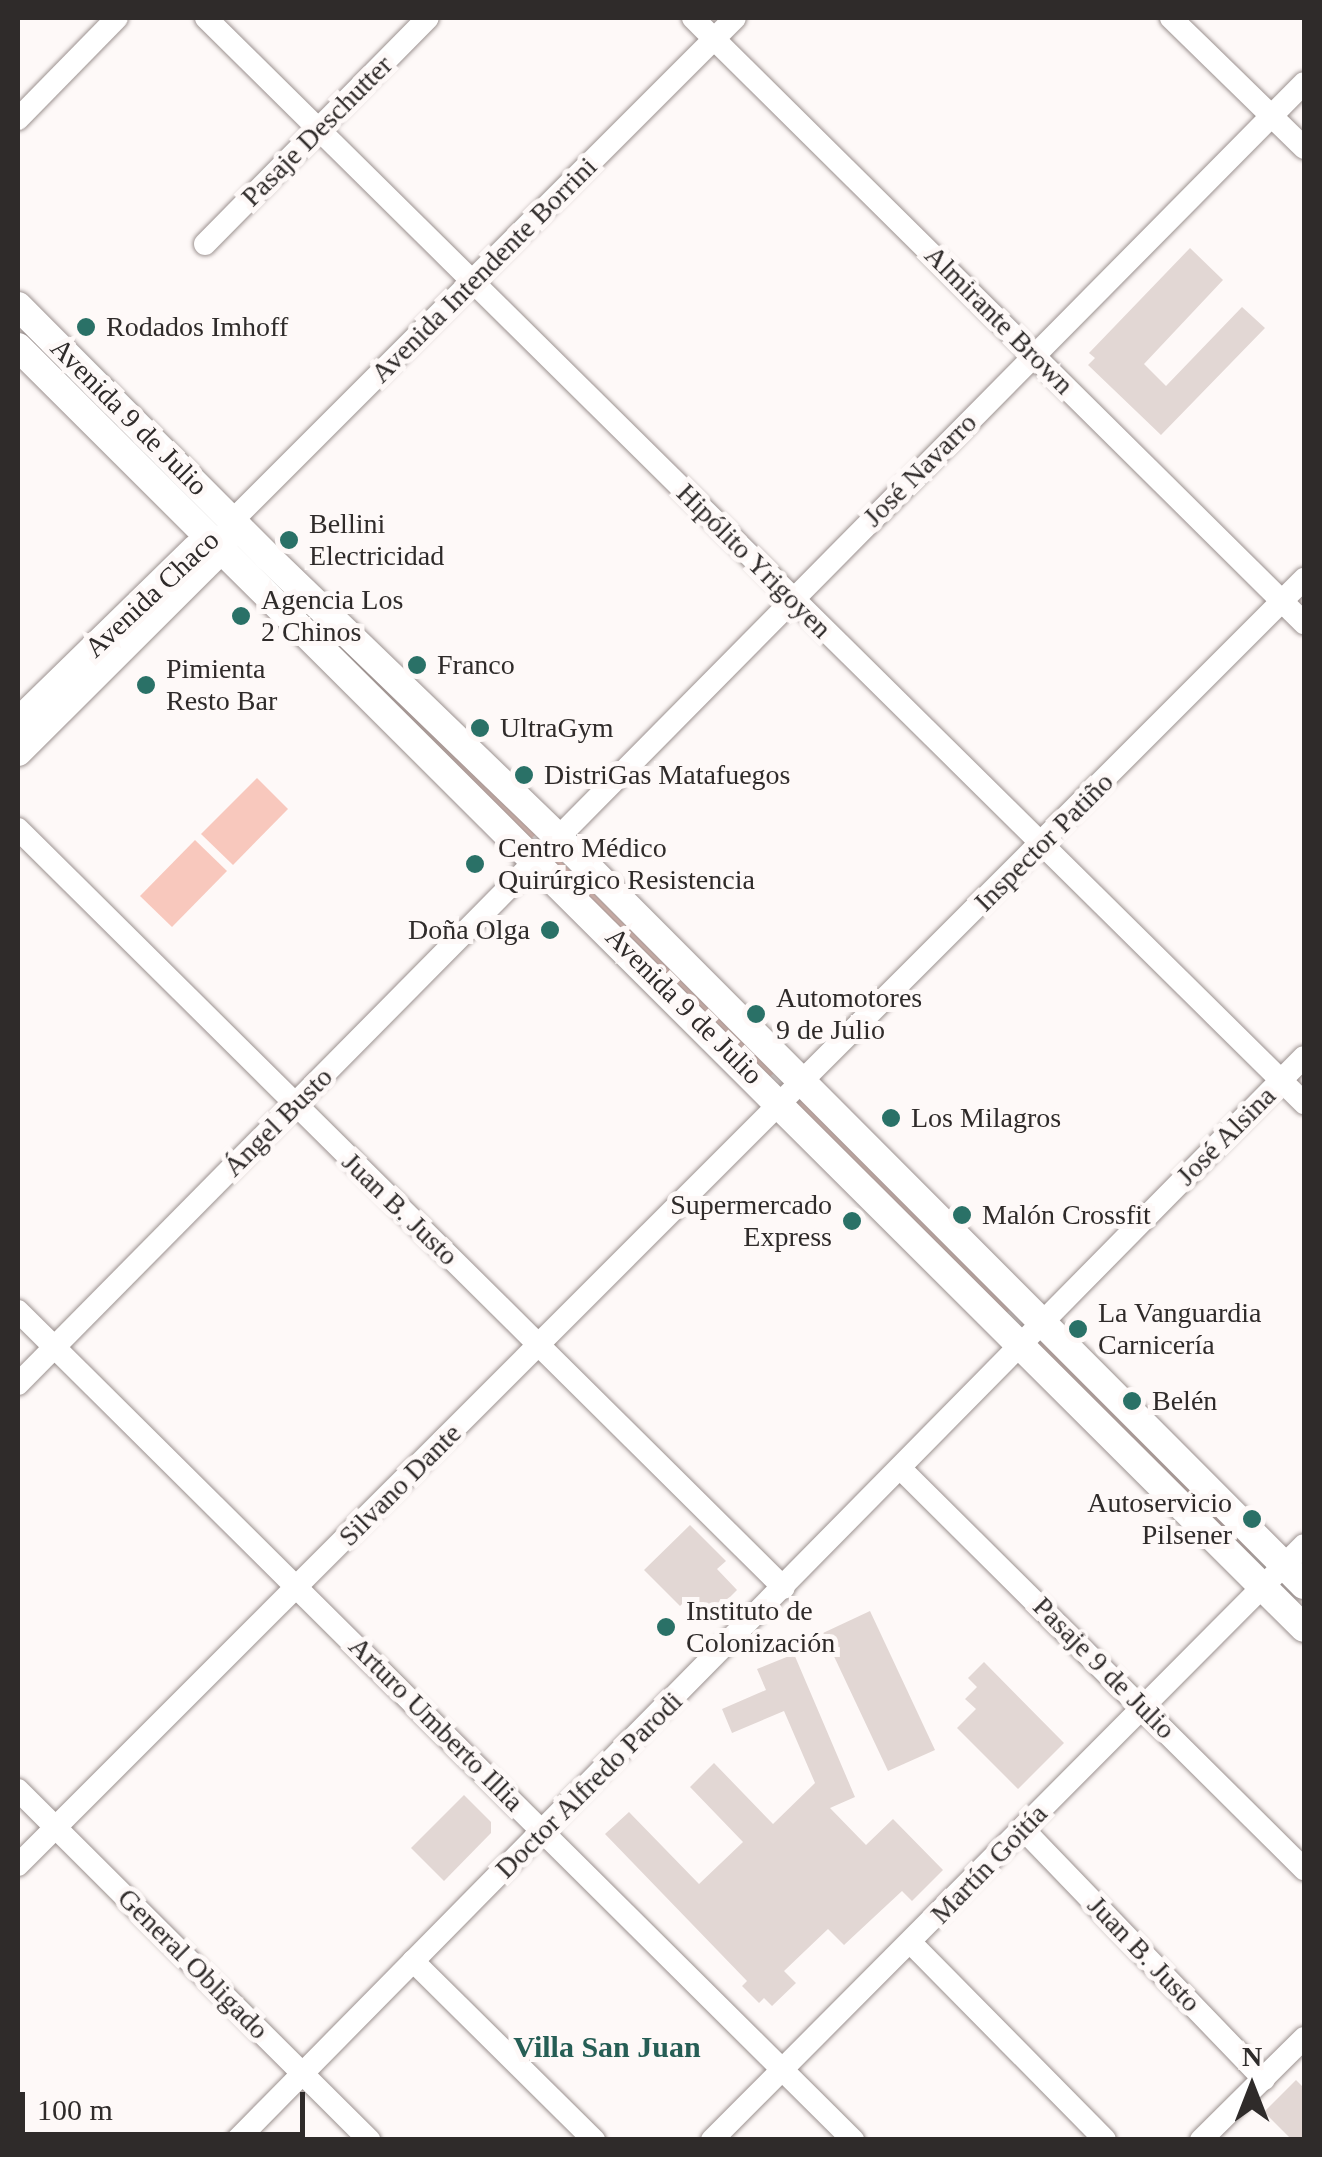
<!DOCTYPE html>
<html>
<head>
<meta charset="utf-8">
<style>
  body { margin:0 }
  #map { position:relative; width:1322px; height:2157px; overflow:hidden; background:#fef9f8; font-family:Georgia,serif }
  div>[style] { position:absolute }
  [style*='--x'] { left:calc(var(--x)*1px); top:calc(var(--y)*1px); width:calc(var(--w)*1px); rotate:calc(var(--a)*1deg) }
  .green>* { inset:0; background:#f8c8bd }
  .building>* { inset:0; background:#e2d7d4 }
  .roads { filter:drop-shadow(0 0 2px #9b918f) drop-shadow(0 0 2px #9b918f) }
  .minor>* { height:22px; margin:-11px; padding:0 11px; transform-origin:11px; border-radius:11px; background:#fff }
  .major>* { height:28px; margin:-14px; padding:0 14px; transform-origin:14px; border-radius:14px; background:#fff }
  .dots>* { width:28px; height:28px; translate:-50% -50%; box-sizing:border-box; border:5px solid #fef9f8; border-radius:50% }
  span { translate:-50% -50%; white-space:nowrap; text-align:center; line-height:1.15; -webkit-text-stroke:10px #fef9f8; paint-order:stroke }
  .street-label { font-size:28px; color:#2f2b2a }
  .poi-label { font-size:28px; color:#2f2b2a }
  .left { translate:0 -50%; text-align:left }
  .right { translate:-100% -50%; text-align:right }
  .neighbourhood-label { font-size:30px; color:#265e55; font-weight:700 }
  .frame { position:absolute; inset:0; border:20px solid #2f2b2a; pointer-events:none }
  .north { position:absolute; left:1202px; top:2037px; width:100px; height:100px; -webkit-text-stroke:8px #fef9f8; paint-order:stroke; rotate:0deg; font-size:28px; font-weight:700; line-height:40px; text-align:center; color:#2f2b2a }
  .north::after { content:''; display:block; margin:auto; width:35px; height:45px; background:#2f2b2a; clip-path:polygon(50% 0,100% 100%,50% 72%,0 100%) }
  .scale { position:absolute; left:20px; top:2092px; width:285px; height:45px; box-sizing:border-box; border:5px solid #2f2b2a; border-top:0; padding-left:12px; font-size:30px; line-height:35px; white-space:nowrap; color:#2f2b2a; -webkit-text-stroke:8px #fef9f8; paint-order:stroke }
</style>
</head>
<body>
<div id="map">
  <div class="green">
    <i style="clip-path:polygon(251px 549px,536px 834px,528px 842px,242px 557px)"></i>
    <i style="clip-path:polygon(257px 778px,288px 809px,233px 865px,201px 834px)"></i>
    <i style="clip-path:polygon(195px 840px,227px 871px,172px 927px,140px 896px)"></i>
    <i style="clip-path:polygon(559px 859px,774px 1073px,766px 1080px,552px 866px)"></i>
    <i style="clip-path:polygon(800px 1094px,1011px 1309px,1004px 1315px,793px 1101px)"></i>
    <i style="clip-path:polygon(1040px 1336px,1256px 1548px,1248px 1556px,1033px 1343px)"></i>
  </div>
  <div class="building">
    <i style="clip-path:polygon(1190px 248px,1223px 280px,1144px 364px,1166px 386px,1242px 307px,1265px 328px,1161px 435px,1088px 365px,1095px 358px,1089px 353px)"></i>
    <i style="clip-path:polygon(690px 1525px,726px 1561px,717px 1569px,737px 1590px,708px 1619px,688px 1598px,680px 1606px,644px 1570px)"></i>
    <i style="clip-path:polygon(870px 1611px,935px 1750px,888px 1771px,823px 1633px)"></i>
    <i style="clip-path:polygon(794px 1654px,855px 1797px,830px 1808px,866px 1845px,893px 1819px,943px 1870px,912px 1901px,902px 1891px,844px 1945px,828px 1929px,784px 1971px,796px 1983px,772px 2006px,764px 1998px,759px 2003px,742px 1986px,747px 1981px,605px 1834px,629px 1812px,699px 1884px,743px 1842px,690px 1787px,714px 1763px,773px 1824px,815px 1783px,784px 1711px,732px 1733px,722px 1709px,766px 1690px,757px 1669px)"></i>
    <i style="clip-path:polygon(984px 1662px,1064px 1743px,1018px 1789px,957px 1728px,976px 1709px,965px 1699px,977px 1687px,968px 1678px)"></i>
    <i style="clip-path:polygon(464px 1795px,491px 1822px,491px 1833px,444px 1881px,411px 1848px)"></i>
    <i style="clip-path:polygon(1296px 2080px,1304px 2088px,1304px 2140px,1292px 2140px,1264px 2112px)"></i>
  </div>
  <div class="roads">
    <div class="minor">
      <i style="--x:206;--y:18;--w:1544;--a:44.66"></i>
      <i style="--x:693;--y:18;--w:860;--a:44.72"></i>
      <i style="--x:1171;--y:18;--w:186;--a:44.3"></i>
      <i style="--x:18;--y:119;--w:141;--a:-45.6"></i>
      <i style="--x:205;--y:244;--w:317;--a:-45.4"></i>
      <i style="--x:232;--y:521;--w:711;--a:-45"></i>
      <i style="--x:18;--y:829;--w:1078;--a:44.74"></i>
      <i style="--x:18;--y:1311;--w:1177;--a:44.79"></i>
      <i style="--x:18;--y:1384;--w:1829;--a:-45.33"></i>
      <i style="--x:901;--y:1469;--w:568;--a:44.79"></i>
      <i style="--x:18;--y:1790;--w:496;--a:44.9"></i>
      <i style="--x:1024;--y:1830;--w:346;--a:46.1"></i>
      <i style="--x:18;--y:1865;--w:1819;--a:-45"></i>
      <i style="--x:911;--y:1943;--w:276;--a:45.4"></i>
      <i style="--x:413;--y:1961;--w:255;--a:44.7"></i>
      <i style="--x:237;--y:2140;--w:1520;--a:-45.43"></i>
      <i style="--x:712;--y:2140;--w:839;--a:-45.14"></i>
      <i style="--x:1201;--y:2140;--w:145;--a:-44.7"></i>
    </div>
    <div class="major">
      <i style="--x:18;--y:306;--w:354;--a:45.1"></i>
      <i style="--x:268;--y:557;--w:405;--a:44"></i>
      <i style="--x:559;--y:838;--w:1055;--a:45.08"></i>
      <i style="--x:18;--y:347;--w:1815;--a:44.89"></i>
      <i style="--x:18;--y:722;--w:248;--a:-44.3"></i>
      <i style="--x:18;--y:752;--w:286;--a:-44.9"></i>
      <i style="--x:221;--y:550;--w:14;--a:-69"></i>
    </div>
  </div>
  <div class="dots">
    <i style="left:86px;top:327px;background:#2a7167"></i>
    <i style="left:289px;top:540px;background:#2a7167"></i>
    <i style="left:241px;top:616px;background:#2a7167"></i>
    <i style="left:417px;top:665px;background:#2a7167"></i>
    <i style="left:146px;top:685px;background:#2a7167"></i>
    <i style="left:480px;top:728px;background:#2a7167"></i>
    <i style="left:524px;top:775px;background:#2a7167"></i>
    <i style="left:475px;top:864px;background:#2a7167"></i>
    <i style="left:550px;top:930px;background:#2a7167"></i>
    <i style="left:756px;top:1014px;background:#2a7167"></i>
    <i style="left:891px;top:1118px;background:#2a7167"></i>
    <i style="left:962px;top:1215px;background:#2a7167"></i>
    <i style="left:852px;top:1221px;background:#2a7167"></i>
    <i style="left:1078px;top:1329px;background:#2a7167"></i>
    <i style="left:1132px;top:1401px;background:#2a7167"></i>
    <i style="left:1252px;top:1519px;background:#2a7167"></i>
    <i style="left:666px;top:1627px;background:#2a7167"></i>
  </div>
  <div class="street-label">
    <span style="left:317px;top:131px;rotate:-45deg">Pasaje Deschutter</span>
    <span style="left:484px;top:270px;rotate:-45deg">Avenida Intendente Borrini</span>
    <span style="left:999px;top:320px;rotate:45deg">Almirante Brown</span>
    <span style="left:129px;top:417px;rotate:45deg">Avenida 9 de Julio</span>
    <span style="left:920px;top:470px;rotate:-45deg">José Navarro</span>
    <span style="left:754px;top:561px;rotate:45deg">Hipólito Yrigoyen</span>
    <span style="left:152px;top:594px;rotate:-43deg">Avenida Chaco</span>
    <span style="left:1044px;top:842px;rotate:-45deg">Inspector Patiño</span>
    <span style="left:684px;top:1006px;rotate:45deg">Avenida 9 de Julio</span>
    <span style="left:278px;top:1122px;rotate:-45deg">Ángel Busto</span>
    <span style="left:1226px;top:1136px;rotate:-45deg">José Alsina</span>
    <span style="left:400px;top:1209px;rotate:44deg">Juan B. Justo</span>
    <span style="left:400px;top:1485px;rotate:-45deg">Silvano Dante</span>
    <span style="left:1104px;top:1668px;rotate:45deg">Pasaje 9 de Julio</span>
    <span style="left:436px;top:1724px;rotate:45deg">Arturo Umberto Illia</span>
    <span style="left:589px;top:1785px;rotate:-45deg">Doctor Alfredo Parodi</span>
    <span style="left:989px;top:1864px;rotate:-46deg">Martín Goitía</span>
    <span style="left:1144px;top:1954px;rotate:46deg">Juan B. Justo</span>
    <span style="left:193px;top:1964px;rotate:45deg">General Obligado</span>
  </div>
  <div class="poi-label">
    <span class="left" style="left:106px;top:327px">Rodados Imhoff</span>
    <span class="left" style="left:309px;top:540px">Bellini<br>Electricidad</span>
    <span class="left" style="left:261px;top:616px">Agencia Los<br>2 Chinos</span>
    <span class="left" style="left:437px;top:665px">Franco</span>
    <span class="left" style="left:166px;top:685px">Pimienta<br>Resto Bar</span>
    <span class="left" style="left:500px;top:728px">UltraGym</span>
    <span class="left" style="left:544px;top:775px">DistriGas Matafuegos</span>
    <span class="left" style="left:498px;top:864px">Centro Médico<br>Quirúrgico Resistencia</span>
    <span class="right" style="left:530px;top:930px">Doña Olga</span>
    <span class="left" style="left:776px;top:1014px">Automotores<br>9 de Julio</span>
    <span class="left" style="left:911px;top:1118px">Los Milagros</span>
    <span class="right" style="left:832px;top:1221px">Supermercado<br>Express</span>
    <span class="left" style="left:982px;top:1215px">Malón Crossfit</span>
    <span class="left" style="left:1098px;top:1329px">La Vanguardia<br>Carnicería</span>
    <span class="left" style="left:1152px;top:1401px">Belén</span>
    <span class="right" style="left:1232px;top:1519px">Autoservicio<br>Pilsener</span>
    <span class="left" style="left:686px;top:1627px">Instituto de<br>Colonización</span>
  </div>
  <div class="neighbourhood-label">
    <span style="left:607px;top:2047px">Villa San Juan</span>
  </div>
  <div class="frame"></div>
  <div class="north">N</div>
  <div class="scale">100 m</div>
</div>
</body>
</html>
